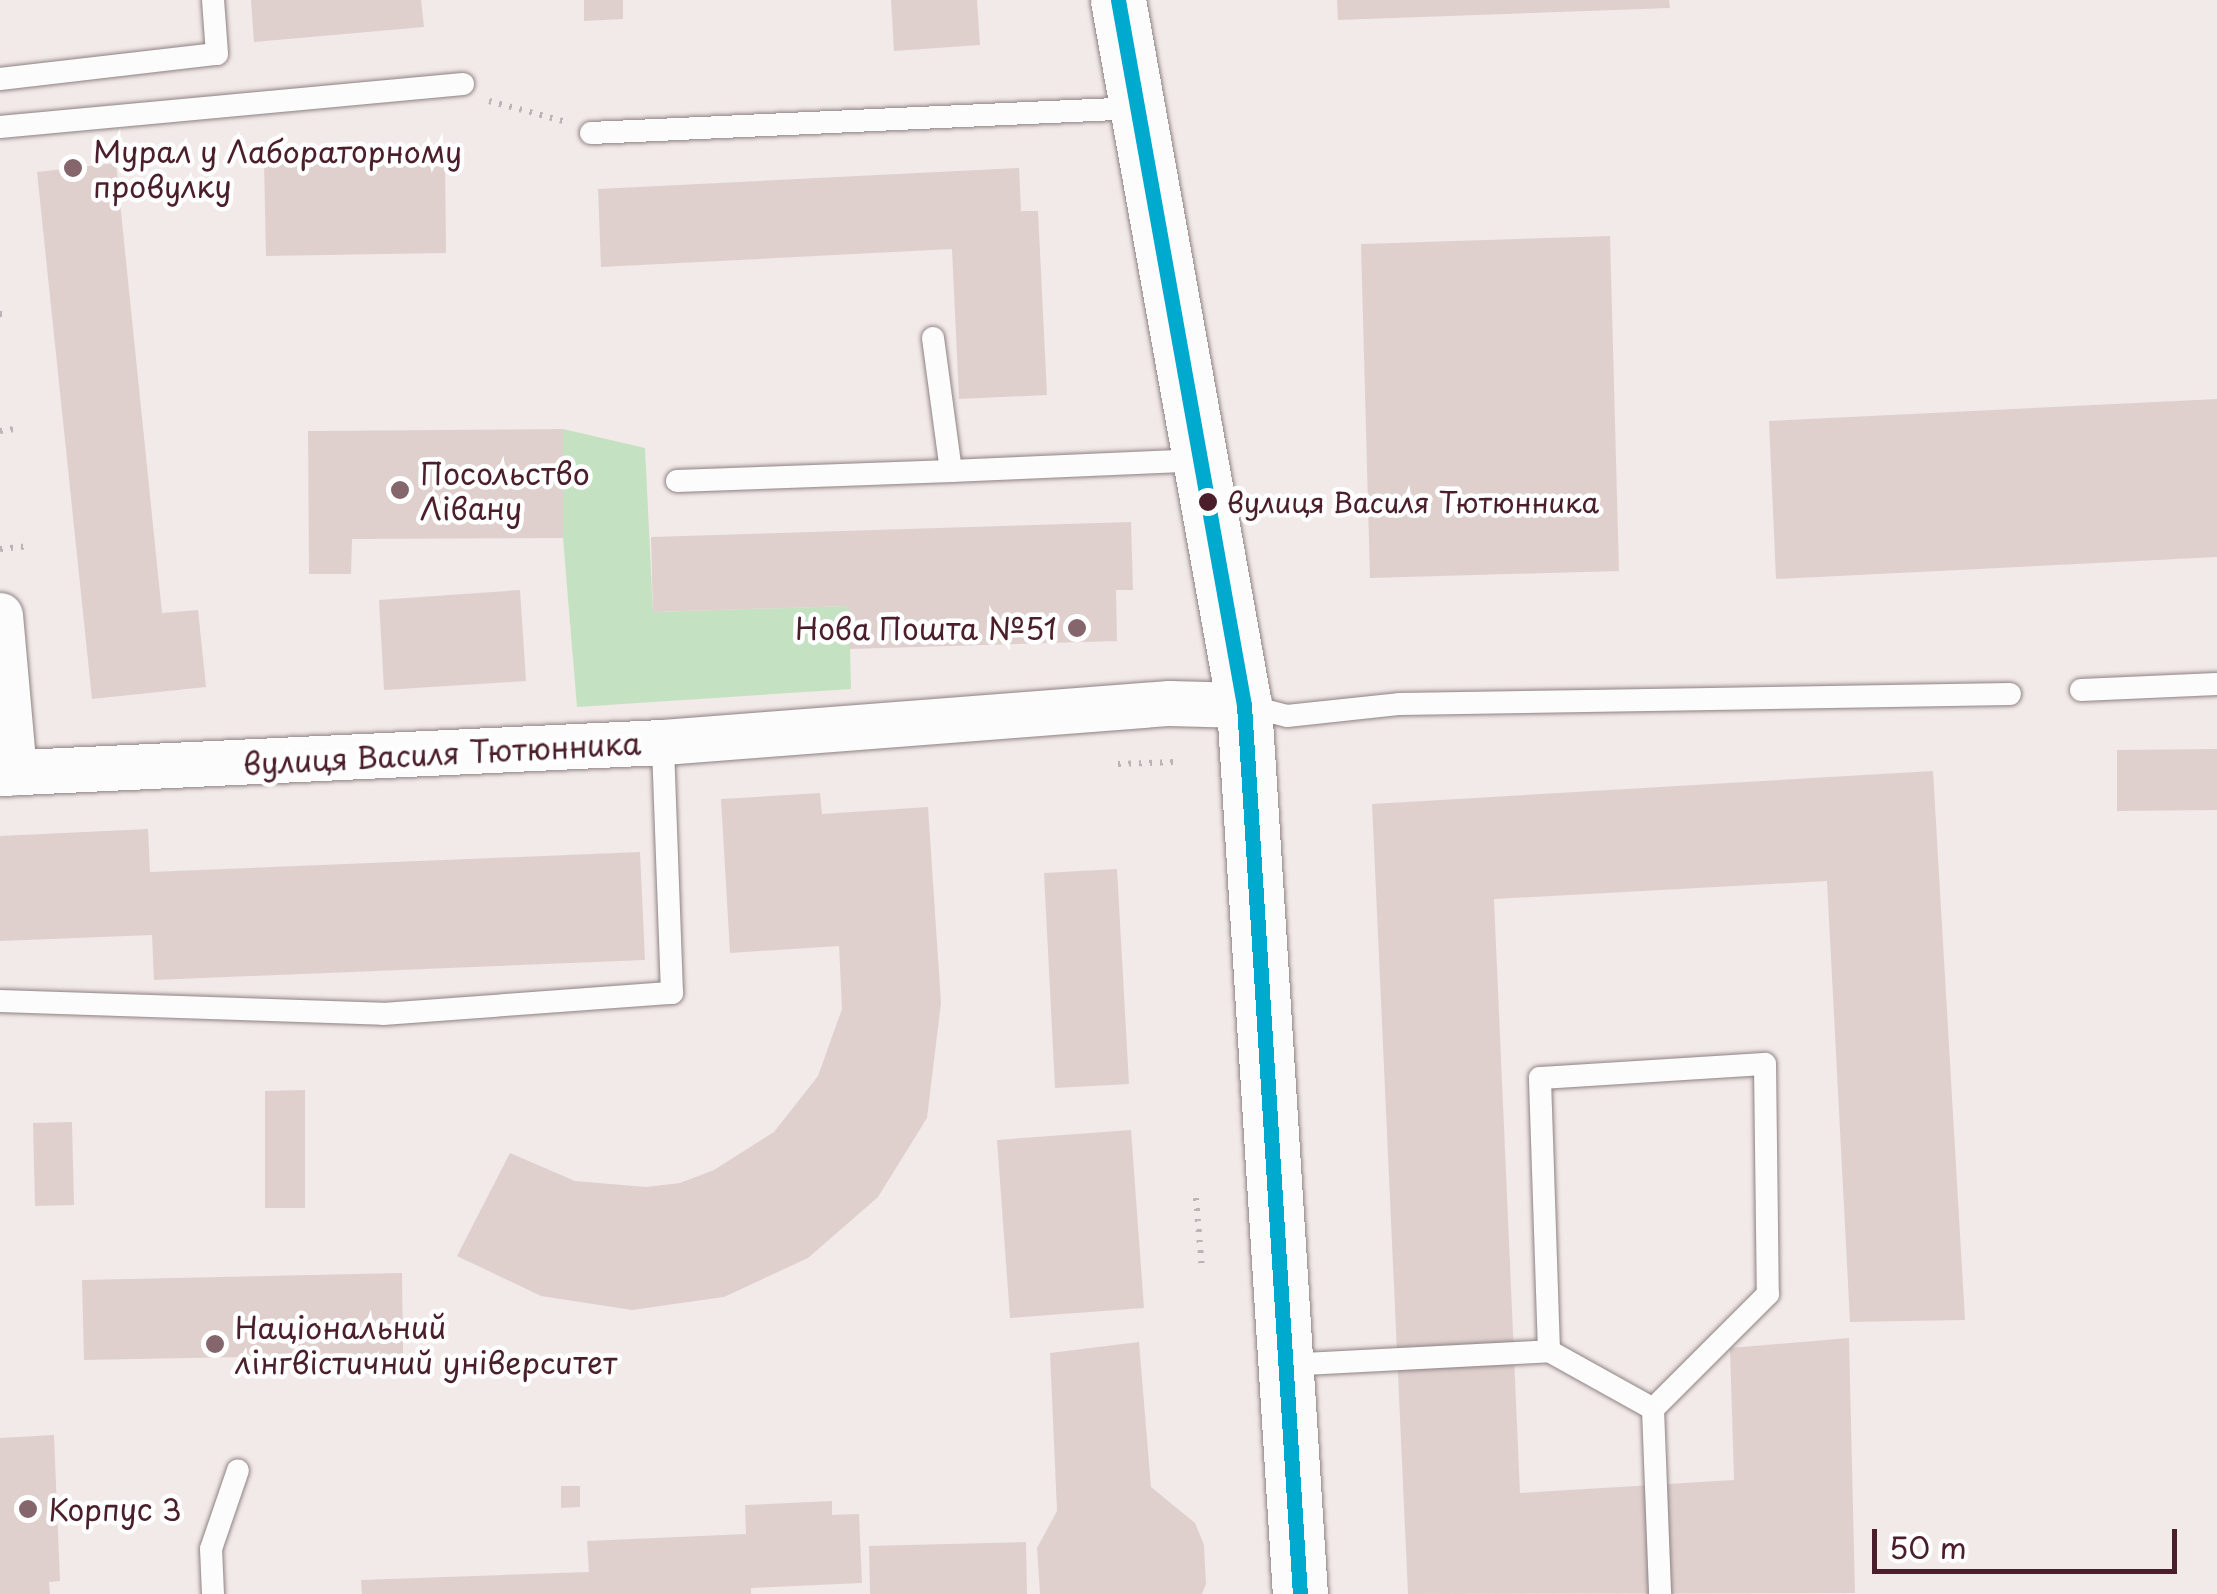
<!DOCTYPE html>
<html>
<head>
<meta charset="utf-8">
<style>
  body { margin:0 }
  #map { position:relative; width:2217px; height:1594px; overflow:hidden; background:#f2eae8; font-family:"Playpen Sans",sans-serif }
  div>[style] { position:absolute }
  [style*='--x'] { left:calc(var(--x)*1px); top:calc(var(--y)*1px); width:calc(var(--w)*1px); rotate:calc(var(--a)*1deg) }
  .green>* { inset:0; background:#c4e1c1 }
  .building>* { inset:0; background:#dfd0ce }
  .path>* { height:6px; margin-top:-3px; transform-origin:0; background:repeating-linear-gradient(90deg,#bbb4b6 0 2.5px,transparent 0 10.5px) }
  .roads { filter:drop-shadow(0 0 2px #8e8283) drop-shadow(0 0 2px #8e8283) }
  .service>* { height:22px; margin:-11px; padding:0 11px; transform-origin:11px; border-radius:11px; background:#fdfcfc }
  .minor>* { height:45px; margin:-22.5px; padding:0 22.5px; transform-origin:22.5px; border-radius:22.5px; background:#fdfcfc }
  .secondary>* { height:55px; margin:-27.5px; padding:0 27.5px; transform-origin:27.5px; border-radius:27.5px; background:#fdfcfc }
  .bus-1>* { height:15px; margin:-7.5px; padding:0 7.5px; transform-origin:7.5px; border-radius:7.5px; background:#00a9ce }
  .dots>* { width:28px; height:28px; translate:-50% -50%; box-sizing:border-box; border:5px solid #fff; border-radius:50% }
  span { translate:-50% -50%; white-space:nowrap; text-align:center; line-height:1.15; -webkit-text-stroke:9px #fff; paint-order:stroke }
  .bus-label { font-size:28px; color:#4a1f2b }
  .left { translate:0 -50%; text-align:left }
  .poi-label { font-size:30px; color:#4a1f2b }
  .right { translate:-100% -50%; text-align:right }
  .street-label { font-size:30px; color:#4a1f2b }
  .scale { position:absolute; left:1872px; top:1529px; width:305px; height:45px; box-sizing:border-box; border:5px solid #4a1f2b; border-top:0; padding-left:12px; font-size:30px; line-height:35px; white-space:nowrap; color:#4a1f2b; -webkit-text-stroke:8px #fff; paint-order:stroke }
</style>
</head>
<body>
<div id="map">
  <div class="green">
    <i style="clip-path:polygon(563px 429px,645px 448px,653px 612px,849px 606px,851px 689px,577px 707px,563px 538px)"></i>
  </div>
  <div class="building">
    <i style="clip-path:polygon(251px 0,421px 0,424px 27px,254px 42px)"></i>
    <i style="clip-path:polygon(584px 0,623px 0,623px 19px,584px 21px)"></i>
    <i style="clip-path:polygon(891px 0,977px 0,980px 45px,894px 51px)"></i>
    <i style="clip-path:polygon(1337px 0,1669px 0,1670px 8px,1338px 20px)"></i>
    <i style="clip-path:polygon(445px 157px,446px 253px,266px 256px,264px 161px)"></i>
    <i style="clip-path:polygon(116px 163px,162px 613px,198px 610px,206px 687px,92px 699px,37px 172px)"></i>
    <i style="clip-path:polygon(1019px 168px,1021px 211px,1038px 211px,1047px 395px,959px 399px,952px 249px,601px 267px,598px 189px)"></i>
    <i style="clip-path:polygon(1610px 236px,1619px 571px,1370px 578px,1361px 244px)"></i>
    <i style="clip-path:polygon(2217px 399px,2217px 557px,1776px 579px,1769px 421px)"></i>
    <i style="clip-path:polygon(563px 429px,563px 538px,352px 539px,351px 574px,309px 574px,308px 431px)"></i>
    <i style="clip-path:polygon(1131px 522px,1133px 590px,1116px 590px,1117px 641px,850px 649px,849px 606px,653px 612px,651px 537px)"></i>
    <i style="clip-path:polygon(520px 590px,526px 681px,384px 690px,379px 600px)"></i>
    <i style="clip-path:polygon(2217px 749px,2217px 810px,2117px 811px,2117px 750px)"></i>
    <i style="clip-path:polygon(1933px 771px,1965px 1320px,1850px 1322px,1827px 881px,1494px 899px,1520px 1493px,1734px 1480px,1730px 1348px,1849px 1338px,1855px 1593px,1408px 1594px,1372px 804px)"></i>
    <i style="clip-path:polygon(820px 793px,822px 814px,928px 807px,941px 1003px,927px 1118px,878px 1197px,808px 1258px,724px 1297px,632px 1310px,541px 1296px,457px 1256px,510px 1153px,575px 1181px,646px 1187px,680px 1183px,714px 1170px,774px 1132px,818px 1076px,842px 1009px,839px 946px,730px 953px,721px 799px)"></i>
    <i style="clip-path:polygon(148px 829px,150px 872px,640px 852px,645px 960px,154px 980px,152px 935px,0 941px,0 836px)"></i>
    <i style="clip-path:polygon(1117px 869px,1129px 1084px,1055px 1088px,1044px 873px)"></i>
    <i style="clip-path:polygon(305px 1090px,305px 1208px,265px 1208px,265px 1091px)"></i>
    <i style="clip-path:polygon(72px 1122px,74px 1205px,35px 1206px,33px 1123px)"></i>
    <i style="clip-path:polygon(1131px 1130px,1144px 1308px,1010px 1318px,997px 1140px)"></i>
    <i style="clip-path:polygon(402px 1273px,403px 1354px,84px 1360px,82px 1280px)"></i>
    <i style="clip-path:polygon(1139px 1342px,1151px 1487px,1195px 1523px,1204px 1545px,1206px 1584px,1202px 1594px,1040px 1594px,1037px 1548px,1057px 1511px,1050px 1353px)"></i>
    <i style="clip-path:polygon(54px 1435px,60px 1581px,49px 1582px,50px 1594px,0 1594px,0 1438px)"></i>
    <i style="clip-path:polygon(561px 1486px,580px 1486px,580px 1507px,561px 1508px)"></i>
    <i style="clip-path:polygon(832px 1501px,832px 1515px,859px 1514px,862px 1583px,751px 1588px,751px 1594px,362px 1594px,361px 1580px,589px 1572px,587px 1541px,746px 1534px,745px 1505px)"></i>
    <i style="clip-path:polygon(1026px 1542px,1027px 1594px,870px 1594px,869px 1546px)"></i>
  </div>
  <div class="path">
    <i style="--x:489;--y:101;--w:77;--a:15.1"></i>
    <i style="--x:0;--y:314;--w:2;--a:0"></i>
    <i style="--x:0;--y:431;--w:15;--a:-8"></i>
    <i style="--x:0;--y:549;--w:27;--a:-6"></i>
    <i style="--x:1118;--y:764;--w:58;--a:-2"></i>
    <i style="--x:1196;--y:1198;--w:71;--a:85.2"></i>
  </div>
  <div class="roads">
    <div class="service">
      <i style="--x:0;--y:79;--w:218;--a:-6.6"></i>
      <i style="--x:217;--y:54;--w:54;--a:-94.2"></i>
      <i style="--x:0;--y:127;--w:465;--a:-5.3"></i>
      <i style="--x:591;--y:133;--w:548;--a:-2.62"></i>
      <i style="--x:933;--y:338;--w:134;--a:82.3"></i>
      <i style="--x:951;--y:471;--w:250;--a:-2.5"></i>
      <i style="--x:677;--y:481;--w:274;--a:-2.1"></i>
      <i style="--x:2081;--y:690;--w:136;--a:-2.5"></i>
      <i style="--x:1244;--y:705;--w:44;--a:14.3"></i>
      <i style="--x:1287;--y:716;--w:114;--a:-6.1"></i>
      <i style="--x:1400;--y:704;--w:610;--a:-0.94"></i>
      <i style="--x:0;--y:1001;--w:383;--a:1.9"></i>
      <i style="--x:383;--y:1014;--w:290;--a:-4.2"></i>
      <i style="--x:672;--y:993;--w:251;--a:-92.1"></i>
      <i style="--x:1549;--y:1351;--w:273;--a:-91.9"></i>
      <i style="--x:1540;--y:1078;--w:225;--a:-3.6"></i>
      <i style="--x:1765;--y:1064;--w:230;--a:89.3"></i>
      <i style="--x:1768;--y:1294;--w:163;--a:135"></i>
      <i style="--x:1286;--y:1365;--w:263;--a:-3"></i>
      <i style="--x:1549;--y:1351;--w:119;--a:29.1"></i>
      <i style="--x:1653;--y:1409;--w:185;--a:87.8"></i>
      <i style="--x:213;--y:1594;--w:45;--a:-92.5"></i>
      <i style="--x:211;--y:1549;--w:83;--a:-71.1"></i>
    </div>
    <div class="minor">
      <i style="--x:0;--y:615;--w:158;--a:84.9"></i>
      <i style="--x:0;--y:773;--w:664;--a:-2.68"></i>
      <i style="--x:663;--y:742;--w:508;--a:-4.41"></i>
      <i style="--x:1169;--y:703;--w:75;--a:1.5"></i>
    </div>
    <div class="secondary">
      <i style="--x:1118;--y:0;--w:716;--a:79.87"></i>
      <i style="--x:1244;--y:705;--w:891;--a:86.4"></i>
    </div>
  </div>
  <div class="bus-1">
    <i style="--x:1118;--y:0;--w:716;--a:79.87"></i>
    <i style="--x:1244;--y:705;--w:891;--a:86.4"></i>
  </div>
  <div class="dots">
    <i style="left:73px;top:168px;background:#85666d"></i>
    <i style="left:400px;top:490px;background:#85666d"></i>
    <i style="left:1208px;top:502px;background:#4a1f2b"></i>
    <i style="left:1077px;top:628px;background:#85666d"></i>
    <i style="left:215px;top:1344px;background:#85666d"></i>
    <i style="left:28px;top:1509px;background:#85666d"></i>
  </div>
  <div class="bus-label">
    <span class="left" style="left:1227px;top:502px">вулиця Василя Тютюнника</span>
  </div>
  <div class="poi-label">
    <span class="left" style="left:93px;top:168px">Мурал у Лабораторному<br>провулку</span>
    <span class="left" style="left:420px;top:490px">Посольство<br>Лівану</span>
    <span class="right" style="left:1057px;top:628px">Нова Пошта №51</span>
    <span class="left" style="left:235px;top:1344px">Національний<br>лінгвістичний університет</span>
    <span class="left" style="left:48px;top:1509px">Корпус 3</span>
  </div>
  <div class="street-label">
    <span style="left:442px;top:753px;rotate:-3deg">вулиця Василя Тютюнника</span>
  </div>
  <div class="scale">50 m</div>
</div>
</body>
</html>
